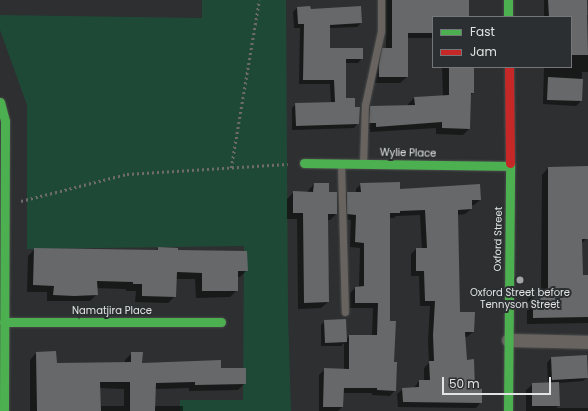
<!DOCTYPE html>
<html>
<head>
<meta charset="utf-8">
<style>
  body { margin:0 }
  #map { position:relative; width:588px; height:411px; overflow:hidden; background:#2d2f30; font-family:Poppins,sans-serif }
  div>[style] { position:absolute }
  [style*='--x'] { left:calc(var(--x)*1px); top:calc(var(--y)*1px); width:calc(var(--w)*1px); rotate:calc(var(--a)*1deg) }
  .green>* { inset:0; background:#1f4937 }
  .shadow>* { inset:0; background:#0007 }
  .building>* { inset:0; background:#676869 }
  .path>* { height:2.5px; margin-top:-1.25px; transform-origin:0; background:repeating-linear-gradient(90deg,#6e6b6a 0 2px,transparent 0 5px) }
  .roads { filter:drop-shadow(0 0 1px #4b4c4c) drop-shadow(0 0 1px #4b4c4c) }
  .lane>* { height:7px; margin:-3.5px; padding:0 3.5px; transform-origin:3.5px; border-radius:3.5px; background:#68635f }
  .street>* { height:13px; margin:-6.5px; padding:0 6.5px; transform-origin:6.5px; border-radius:6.5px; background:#68635f }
  .fast>* { height:9px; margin:-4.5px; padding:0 4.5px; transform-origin:4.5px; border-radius:4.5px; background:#4caf50 }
  .jam>* { height:9px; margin:-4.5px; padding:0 4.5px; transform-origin:4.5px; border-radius:4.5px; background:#c62828 }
  .dots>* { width:11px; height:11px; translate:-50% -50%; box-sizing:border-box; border:2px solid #2c2f31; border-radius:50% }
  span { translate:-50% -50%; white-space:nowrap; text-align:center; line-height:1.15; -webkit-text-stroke:4px #2c2f31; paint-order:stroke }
  .street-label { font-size:10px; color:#e1e3e4 }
  .poi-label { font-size:10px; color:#e1e3e4 }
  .legend { position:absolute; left:432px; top:16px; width:140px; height:52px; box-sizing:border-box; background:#2c2f31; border:1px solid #747779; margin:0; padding:5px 7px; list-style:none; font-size:12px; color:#e1e3e4 }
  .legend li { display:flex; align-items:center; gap:8px; height:20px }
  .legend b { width:20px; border:1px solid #747779 }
  .scale { position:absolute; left:442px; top:377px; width:109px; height:18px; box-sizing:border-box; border:2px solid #e1e3e4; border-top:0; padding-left:5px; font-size:12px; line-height:14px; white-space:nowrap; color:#e1e3e4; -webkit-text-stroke:3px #2c2f31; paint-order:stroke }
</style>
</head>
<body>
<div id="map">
  <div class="green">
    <i style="clip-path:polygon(202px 0,286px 0,288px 313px,291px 411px,180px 411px,180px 400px,243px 400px,244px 246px,27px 249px,27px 105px,0 30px,0 15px,202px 18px)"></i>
  </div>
  <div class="shadow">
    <i style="clip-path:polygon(386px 0,468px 0,468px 17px,433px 17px,433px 38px,407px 38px,407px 77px,400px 83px,373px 83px,377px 55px,383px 49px,386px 49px)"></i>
    <i style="clip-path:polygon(544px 0,586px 0,586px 15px,588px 15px,588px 72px,582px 72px,581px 101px,576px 106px,543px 104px,544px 68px,540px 67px,571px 67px,571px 17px,544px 17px)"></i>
    <i style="clip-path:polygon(297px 8px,361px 23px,357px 27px,329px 28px,329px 49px,362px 58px,358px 63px,345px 63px,345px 99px,354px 108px,358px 123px,354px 128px,292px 130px,292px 108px,296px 104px,331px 103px,330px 84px,299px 84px,300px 28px,294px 28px,293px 12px)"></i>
    <i style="clip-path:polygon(442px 67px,473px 67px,473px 93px,470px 96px,469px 129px,463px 135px,436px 134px,436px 128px,370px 132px,370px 129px,364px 129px,364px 114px,370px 107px,408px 106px,408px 104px,415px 97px,443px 96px)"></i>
    <i style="clip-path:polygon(548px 168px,587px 238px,581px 244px,582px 276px,588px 276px,588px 323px,527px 324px,527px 300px,534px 293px,541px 290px,542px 175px)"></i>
    <i style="clip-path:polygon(314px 184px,328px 193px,336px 214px,330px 220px,327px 220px,328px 302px,321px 308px,298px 309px,297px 219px,287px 219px,287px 199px,294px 192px,307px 192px)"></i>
    <i style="clip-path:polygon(361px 184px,399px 190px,480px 200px,474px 205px,471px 205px,471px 209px,465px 214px,457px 215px,459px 313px,473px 332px,467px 337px,464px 337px,466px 361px,474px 389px,481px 402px,476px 408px,398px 407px,397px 394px,403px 389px,414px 388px,419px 381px,424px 381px,424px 368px,429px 363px,428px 341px,430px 306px,420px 306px,419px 276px,411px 276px,411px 254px,416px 249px,422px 249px,420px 215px,396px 216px,394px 218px,389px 218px,389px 322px,395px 390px,390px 396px,372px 395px,372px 393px,343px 393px,342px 407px,338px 411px,319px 411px,319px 375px,325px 369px,344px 370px,344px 343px,341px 346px,321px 346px,321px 325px,325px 321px,346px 340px,349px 336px,372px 336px,373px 308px,350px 308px,350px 293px,355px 288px,359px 288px,360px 248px,350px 247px,351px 220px,342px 219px,342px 199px,347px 193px,356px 193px,356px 189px)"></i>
    <i style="clip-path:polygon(159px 248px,177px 251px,247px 270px,240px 277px,237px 277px,237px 290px,230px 297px,196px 298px,195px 279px,176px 279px,175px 296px,168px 303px,135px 302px,136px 291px,126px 291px,126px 289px,96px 288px,97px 294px,90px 301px,47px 301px,47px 292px,27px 292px,28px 256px,35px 249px,155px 251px)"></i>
    <i style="clip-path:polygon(evenodd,36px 353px,56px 364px,125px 363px,125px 360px,132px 353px,141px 364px,220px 369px,245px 383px,238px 390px,189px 391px,189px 388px,155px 389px,155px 406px,183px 406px,183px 411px,30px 411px,30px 360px,36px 353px,99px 388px,124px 389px,124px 406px,100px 406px,99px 388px)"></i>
    <i style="clip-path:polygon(551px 358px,588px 377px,583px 381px,558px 383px,559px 405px,556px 408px,588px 408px,588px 411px,526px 411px,526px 390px,533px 384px,548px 383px,547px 363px)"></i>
  </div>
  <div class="building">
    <i style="clip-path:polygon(392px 0,469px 0,469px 17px,433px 17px,433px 33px,408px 33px,408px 77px,379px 77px,379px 64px,382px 48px,392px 48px)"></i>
    <i style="clip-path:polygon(548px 0,587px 0,588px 55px,571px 55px,571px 17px,549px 17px)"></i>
    <i style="clip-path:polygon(310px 6px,311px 9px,361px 6px,362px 23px,330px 25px,330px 48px,363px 48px,363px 59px,346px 59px,346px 98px,355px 98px,355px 107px,360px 107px,359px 124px,296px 126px,295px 103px,335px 102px,334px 80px,303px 80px,304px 24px,298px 24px,297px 7px)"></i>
    <i style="clip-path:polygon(449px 67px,474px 67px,474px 93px,471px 93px,470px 129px,442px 128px,442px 122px,376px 127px,376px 123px,369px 123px,370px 106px,415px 105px,414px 97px,449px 95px)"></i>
    <i style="clip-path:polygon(548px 77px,583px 79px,582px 101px,547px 100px)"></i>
    <i style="clip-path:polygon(588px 166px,588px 239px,582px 239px,583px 275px,588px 275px,588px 317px,533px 318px,533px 292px,539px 292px,539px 289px,548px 289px,548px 167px)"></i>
    <i style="clip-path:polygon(400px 182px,400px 189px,480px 184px,481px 200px,472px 200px,472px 209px,458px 210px,460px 312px,475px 312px,474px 332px,465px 332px,467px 360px,474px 359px,475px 388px,482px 389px,482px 403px,403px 402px,402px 388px,419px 387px,419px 380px,430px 380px,429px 361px,434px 361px,433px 335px,435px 301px,425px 301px,424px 271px,416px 271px,416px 248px,427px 248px,425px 210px,400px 211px,400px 213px,390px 213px,390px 321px,396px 321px,394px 362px,397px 362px,396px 391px,377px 390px,377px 388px,344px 388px,343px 407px,323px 407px,324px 368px,349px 369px,349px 335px,377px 335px,378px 303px,355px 303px,355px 287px,364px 286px,364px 243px,355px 242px,356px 215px,347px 214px,347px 192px,361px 192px,360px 183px)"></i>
    <i style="clip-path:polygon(314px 183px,329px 183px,329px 192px,337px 192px,337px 214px,328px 214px,329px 302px,304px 303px,303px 213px,293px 213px,293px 191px,313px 192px)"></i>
    <i style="clip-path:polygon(158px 247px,178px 248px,178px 250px,247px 251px,248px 271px,238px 271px,238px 291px,202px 291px,202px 273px,177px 272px,176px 297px,142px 296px,142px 284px,133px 284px,133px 282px,97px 281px,98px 295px,74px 296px,53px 295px,54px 286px,33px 285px,34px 248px,158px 250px)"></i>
    <i style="clip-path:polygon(346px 319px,347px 342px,325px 343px,324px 320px)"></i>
    <i style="clip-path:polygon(56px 351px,57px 363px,131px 362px,131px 352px,143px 352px,142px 363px,221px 360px,221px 368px,246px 368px,246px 384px,195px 385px,195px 382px,156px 383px,155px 411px,130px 411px,130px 382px,100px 382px,101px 411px,37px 411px,36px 352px)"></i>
    <i style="clip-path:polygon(587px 355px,588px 378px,552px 380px,551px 357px)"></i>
    <i style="clip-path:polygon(559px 382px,560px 406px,532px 406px,532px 383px)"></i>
  </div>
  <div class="path">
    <i style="--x:231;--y:168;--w:170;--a:-80.5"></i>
    <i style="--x:21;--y:201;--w:109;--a:-14.3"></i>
    <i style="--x:127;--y:174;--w:161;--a:-3.6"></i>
  </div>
  <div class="roads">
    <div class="lane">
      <i style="--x:341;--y:164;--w:148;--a:88.5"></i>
      <i style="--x:363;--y:164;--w:59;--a:-88.1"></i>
      <i style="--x:365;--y:105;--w:76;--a:-77.8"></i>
      <i style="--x:381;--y:31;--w:31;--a:-90"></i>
    </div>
    <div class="street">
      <i style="--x:508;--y:340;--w:80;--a:1.4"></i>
    </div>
    <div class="fast">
      <i style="--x:508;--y:0;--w:17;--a:90"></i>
      <i style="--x:0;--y:102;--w:20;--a:75"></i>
      <i style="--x:5;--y:121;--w:290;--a:90.2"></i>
      <i style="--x:304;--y:163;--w:206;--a:0.8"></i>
      <i style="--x:4;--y:322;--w:217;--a:0"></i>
      <i style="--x:508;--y:411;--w:248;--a:-89.5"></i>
    </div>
    <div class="jam">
      <i style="--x:509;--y:67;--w:96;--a:89.4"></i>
    </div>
  </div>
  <div class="dots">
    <i style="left:520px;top:280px;background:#a2a4a5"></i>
  </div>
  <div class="street-label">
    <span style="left:408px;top:153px;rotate:1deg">Wylie Place</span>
    <span style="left:498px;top:239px;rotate:-89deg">Oxford Street</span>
    <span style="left:112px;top:311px">Namatjira Place</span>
  </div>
  <div class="poi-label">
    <span style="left:520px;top:298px">Oxford Street before<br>Tennyson Street</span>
  </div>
  <ul class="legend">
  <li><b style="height:5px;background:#4caf50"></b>Fast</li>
  <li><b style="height:5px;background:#c62828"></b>Jam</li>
  </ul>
  <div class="scale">50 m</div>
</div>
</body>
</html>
